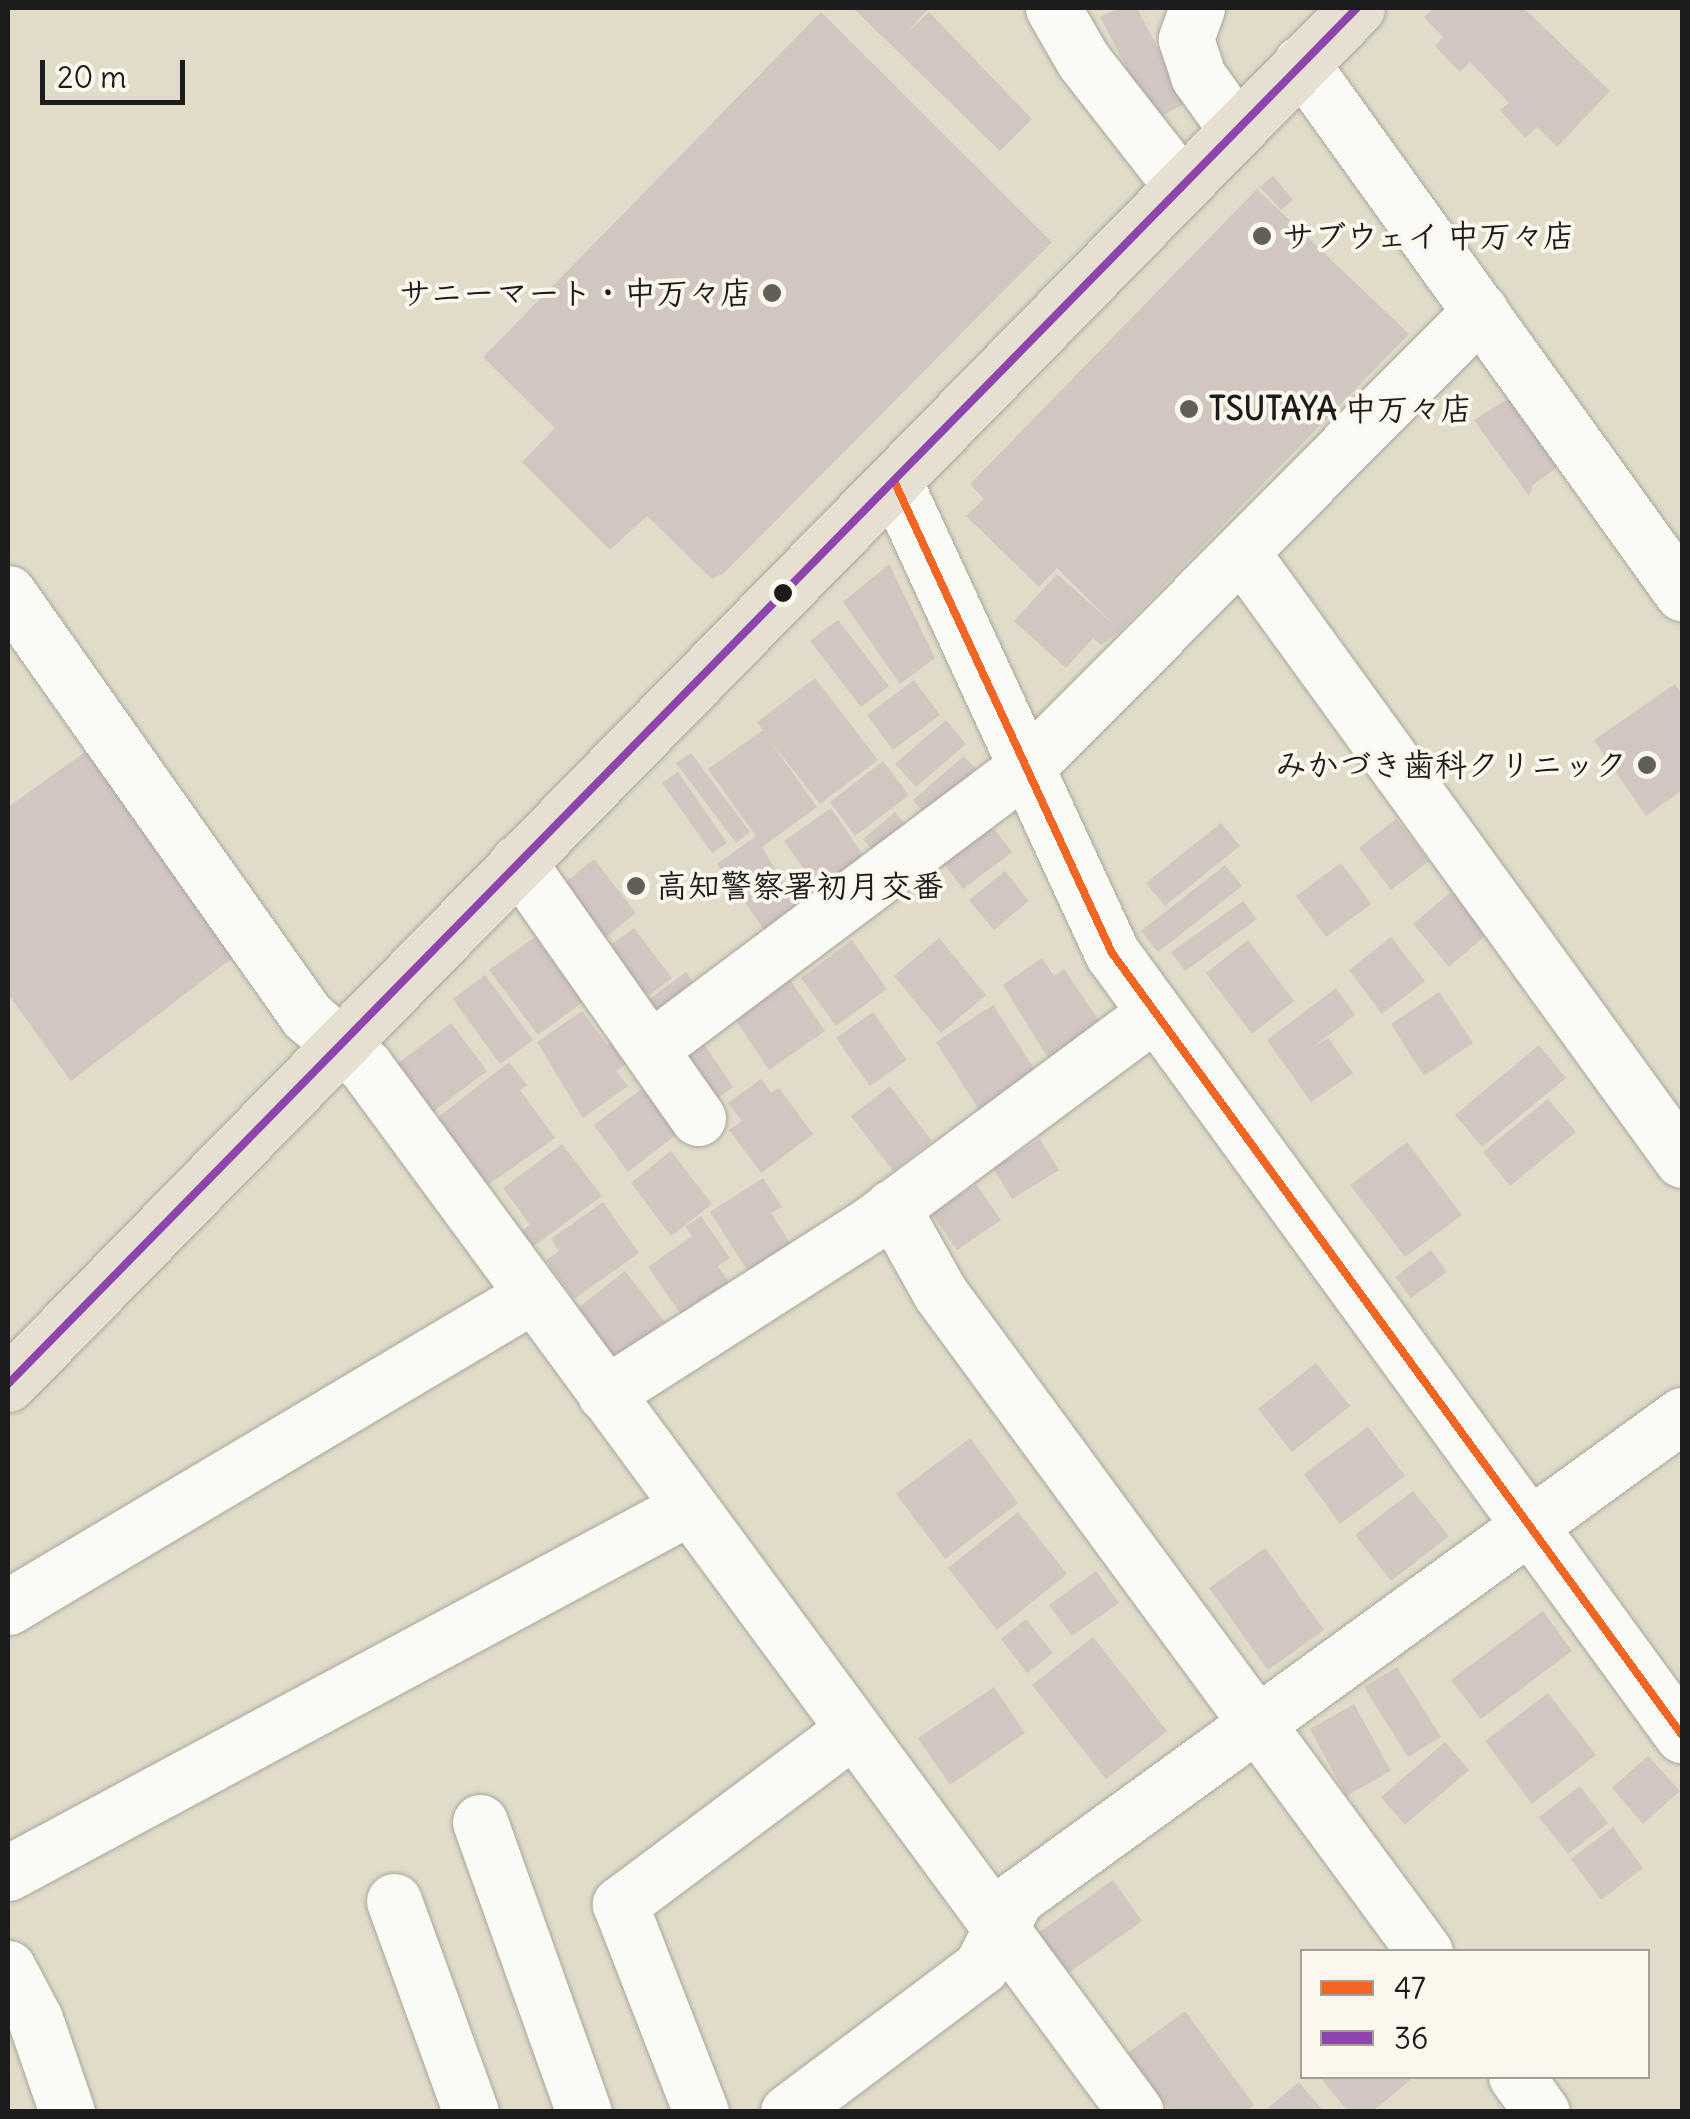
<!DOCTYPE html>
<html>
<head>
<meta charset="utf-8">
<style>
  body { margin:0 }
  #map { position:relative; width:1690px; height:2119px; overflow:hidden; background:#e0dcc9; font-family:Delius,"Klee One",sans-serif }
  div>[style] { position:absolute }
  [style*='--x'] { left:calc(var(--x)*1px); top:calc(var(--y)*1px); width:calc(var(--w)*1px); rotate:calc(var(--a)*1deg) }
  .building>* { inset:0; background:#d2c6c1 }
  .roads { filter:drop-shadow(0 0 2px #a9a79b) drop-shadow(0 0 2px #a9a79b) }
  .minor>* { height:55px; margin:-27.5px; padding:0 27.5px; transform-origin:27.5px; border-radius:27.5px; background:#fafaf7 }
  .major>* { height:55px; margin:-27.5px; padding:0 27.5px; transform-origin:27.5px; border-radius:27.5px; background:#e6e0d3 }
  .bus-1>* { height:8px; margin:-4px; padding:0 4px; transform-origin:4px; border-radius:4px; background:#f26522 }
  .bus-2>* { height:8px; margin:-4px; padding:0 4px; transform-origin:4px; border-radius:4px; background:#8e44ad }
  .dots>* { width:28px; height:28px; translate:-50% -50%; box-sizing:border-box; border:5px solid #fbf7ec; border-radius:50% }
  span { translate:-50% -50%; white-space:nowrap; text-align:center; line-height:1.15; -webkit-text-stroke:8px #fbf7ec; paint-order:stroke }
  .poi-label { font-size:32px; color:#1c1c1c; font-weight:700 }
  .left { translate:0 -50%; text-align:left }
  .right { translate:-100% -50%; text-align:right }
  .frame { position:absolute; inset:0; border:10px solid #1c1c1c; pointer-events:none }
  .legend { position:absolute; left:1300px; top:1949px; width:350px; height:130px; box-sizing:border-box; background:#fbf7ec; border:2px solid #a29f99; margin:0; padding:12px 18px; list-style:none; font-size:30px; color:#1c1c1c }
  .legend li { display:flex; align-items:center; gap:20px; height:50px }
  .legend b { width:50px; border:2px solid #a29f99 }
  .scale { position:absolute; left:40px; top:60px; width:145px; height:45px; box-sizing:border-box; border:5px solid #1c1c1c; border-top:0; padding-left:12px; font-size:30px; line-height:35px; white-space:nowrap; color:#1c1c1c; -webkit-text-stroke:8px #fbf7ec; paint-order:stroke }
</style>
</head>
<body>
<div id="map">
  <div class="building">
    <i style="clip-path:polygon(853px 8px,929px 8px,905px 35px,929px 12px,1032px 119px,1000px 151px)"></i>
    <i style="clip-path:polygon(1119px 8px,1137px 8px,1186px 103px,1154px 120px,1100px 17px)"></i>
    <i style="clip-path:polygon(1433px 8px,1524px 8px,1610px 91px,1557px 147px,1537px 127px,1525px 138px,1500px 110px,1509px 103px,1470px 62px,1460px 72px,1435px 46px,1443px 37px,1424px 17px)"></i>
    <i style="clip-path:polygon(821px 12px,1052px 242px,724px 573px,712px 579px,647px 516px,610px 550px,522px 462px,555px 428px,483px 357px)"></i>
    <i style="clip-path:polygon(1273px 176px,1293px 200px,1281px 210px,1260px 187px)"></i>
    <i style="clip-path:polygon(1257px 189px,1409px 334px,1120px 631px,1101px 645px,1093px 638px,1066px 668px,1014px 621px,1057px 574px,1113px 624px,1057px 568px,1039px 587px,966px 516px,984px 499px,970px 484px)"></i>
    <i style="clip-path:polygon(1511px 397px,1560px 465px,1533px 485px,1529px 496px,1474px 420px)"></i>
    <i style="clip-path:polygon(889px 564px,935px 658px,900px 684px,843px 602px)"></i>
    <i style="clip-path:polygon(838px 620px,889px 686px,861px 707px,810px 641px)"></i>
    <i style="clip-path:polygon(815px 678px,878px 760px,820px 804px,768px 738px,817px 807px,762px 847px,798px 908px,765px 931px,717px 864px,756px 836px,708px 769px,763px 730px,757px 722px)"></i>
    <i style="clip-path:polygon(914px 680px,940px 715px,893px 750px,867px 715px)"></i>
    <i style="clip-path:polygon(1675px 684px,1682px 695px,1682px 790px,1646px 816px,1594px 740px)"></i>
    <i style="clip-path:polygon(946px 720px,966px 744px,916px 787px,895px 764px)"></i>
    <i style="clip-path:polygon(99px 742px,248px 946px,71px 1081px,8px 994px,8px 807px)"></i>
    <i style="clip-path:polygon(691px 753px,750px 832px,736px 843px,676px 763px)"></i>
    <i style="clip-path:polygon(964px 756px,983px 777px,931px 821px,913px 800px)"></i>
    <i style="clip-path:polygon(883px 761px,909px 795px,855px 836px,830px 802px)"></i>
    <i style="clip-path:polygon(678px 772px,727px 843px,712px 853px,662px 783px)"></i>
    <i style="clip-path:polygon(831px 808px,868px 862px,822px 894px,784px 841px)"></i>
    <i style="clip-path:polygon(895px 812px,905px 824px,873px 851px,863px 839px)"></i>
    <i style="clip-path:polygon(1396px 819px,1429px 861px,1391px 890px,1359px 848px)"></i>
    <i style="clip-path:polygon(1221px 823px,1240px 846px,1165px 906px,1146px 883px)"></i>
    <i style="clip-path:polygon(992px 826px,1012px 852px,963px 889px,943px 863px)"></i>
    <i style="clip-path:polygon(594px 859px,636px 913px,591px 949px,557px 889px)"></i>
    <i style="clip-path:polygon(1341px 863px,1371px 904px,1326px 937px,1296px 896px)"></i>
    <i style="clip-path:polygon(1225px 865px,1242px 886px,1158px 952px,1141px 931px)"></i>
    <i style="clip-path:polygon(1005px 871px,1029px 901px,994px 930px,969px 900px)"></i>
    <i style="clip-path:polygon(1451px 892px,1487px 934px,1449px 967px,1413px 924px)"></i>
    <i style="clip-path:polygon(1243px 901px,1257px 919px,1185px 971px,1171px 952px)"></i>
    <i style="clip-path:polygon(634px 928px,672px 978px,634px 1007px,596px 956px)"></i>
    <i style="clip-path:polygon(535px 937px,583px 1002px,538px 1035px,489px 970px)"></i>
    <i style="clip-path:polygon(1391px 937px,1425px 981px,1382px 1014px,1349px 970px)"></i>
    <i style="clip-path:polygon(939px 938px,986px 995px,941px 1033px,894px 976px)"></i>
    <i style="clip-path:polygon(852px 940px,887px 989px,836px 1026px,801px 978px)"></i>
    <i style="clip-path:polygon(1248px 940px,1294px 1001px,1252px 1034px,1206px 973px)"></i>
    <i style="clip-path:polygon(1042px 958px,1054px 976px,1064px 969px,1104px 1028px,1051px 1063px,1003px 985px)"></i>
    <i style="clip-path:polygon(686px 972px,699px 991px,658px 1022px,644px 1003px)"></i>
    <i style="clip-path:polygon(786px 974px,825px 1031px,769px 1070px,731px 1013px)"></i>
    <i style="clip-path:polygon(485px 975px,533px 1040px,500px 1064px,453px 999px)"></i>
    <i style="clip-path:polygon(1336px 988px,1355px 1015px,1313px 1047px,1328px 1038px,1353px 1073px,1311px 1102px,1267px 1040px)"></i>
    <i style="clip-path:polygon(1439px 992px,1473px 1043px,1424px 1076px,1391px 1024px)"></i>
    <i style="clip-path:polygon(993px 1005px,1037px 1073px,979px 1110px,936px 1042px)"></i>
    <i style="clip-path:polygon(582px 1011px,607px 1045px,616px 1039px,631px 1061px,616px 1071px,628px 1086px,583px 1118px,537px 1042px)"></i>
    <i style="clip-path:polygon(873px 1012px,907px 1060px,870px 1086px,836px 1038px)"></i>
    <i style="clip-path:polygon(451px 1023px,487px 1071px,421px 1121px,385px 1073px)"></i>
    <i style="clip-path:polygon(700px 1038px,733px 1087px,701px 1110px,667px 1061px)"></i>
    <i style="clip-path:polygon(1539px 1045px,1566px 1078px,1482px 1147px,1455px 1115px)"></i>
    <i style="clip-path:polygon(509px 1062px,527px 1085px,520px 1090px,555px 1138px,485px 1187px,437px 1118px)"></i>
    <i style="clip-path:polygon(761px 1079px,771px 1093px,779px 1088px,813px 1134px,761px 1173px,729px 1130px,742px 1121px,728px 1103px)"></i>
    <i style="clip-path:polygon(890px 1086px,932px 1141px,893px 1171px,851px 1116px)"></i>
    <i style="clip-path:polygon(643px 1088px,677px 1134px,628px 1172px,594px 1125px)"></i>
    <i style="clip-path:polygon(1548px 1099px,1576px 1132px,1510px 1186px,1483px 1152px)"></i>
    <i style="clip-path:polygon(1040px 1139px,1059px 1170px,1012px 1199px,993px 1168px)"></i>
    <i style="clip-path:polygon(1407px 1142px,1462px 1215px,1405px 1257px,1350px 1185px)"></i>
    <i style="clip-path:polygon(562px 1144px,602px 1196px,523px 1254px,511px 1239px,530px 1225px,503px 1188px)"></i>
    <i style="clip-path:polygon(671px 1151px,712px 1204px,671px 1236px,631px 1183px)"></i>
    <i style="clip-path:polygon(763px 1178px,782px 1207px,771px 1213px,792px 1246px,749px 1273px,710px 1212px)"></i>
    <i style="clip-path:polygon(976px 1184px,1001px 1220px,957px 1250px,932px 1214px)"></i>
    <i style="clip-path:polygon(603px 1202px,639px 1253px,574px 1299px,546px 1260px,559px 1251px,551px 1239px)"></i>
    <i style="clip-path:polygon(701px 1216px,730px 1258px,718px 1266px,735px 1291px,687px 1323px,648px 1267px,692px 1236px,685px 1227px)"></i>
    <i style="clip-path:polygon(1431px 1250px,1447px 1272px,1411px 1298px,1395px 1277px)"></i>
    <i style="clip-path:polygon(625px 1271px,665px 1322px,608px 1367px,568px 1316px)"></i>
    <i style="clip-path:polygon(1316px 1363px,1350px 1406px,1292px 1452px,1258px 1409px)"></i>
    <i style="clip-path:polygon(1368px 1427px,1405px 1476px,1340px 1524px,1304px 1474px)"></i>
    <i style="clip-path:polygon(970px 1438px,1018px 1503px,945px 1559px,896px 1494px)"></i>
    <i style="clip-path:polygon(1413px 1491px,1449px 1536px,1391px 1581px,1355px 1535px)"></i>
    <i style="clip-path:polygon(1018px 1512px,1067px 1574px,997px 1630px,948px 1568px)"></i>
    <i style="clip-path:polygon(1265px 1548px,1324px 1630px,1268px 1670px,1209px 1588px)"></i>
    <i style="clip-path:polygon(1096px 1571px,1119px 1603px,1072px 1636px,1049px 1605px)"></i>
    <i style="clip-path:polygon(1543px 1611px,1572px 1651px,1481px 1719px,1451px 1680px)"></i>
    <i style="clip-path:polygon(1026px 1619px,1053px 1653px,1027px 1673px,1001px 1639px)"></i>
    <i style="clip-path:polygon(1093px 1637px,1167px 1731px,1106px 1779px,1032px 1685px)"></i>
    <i style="clip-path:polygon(1397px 1667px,1441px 1737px,1408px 1757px,1364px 1687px)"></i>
    <i style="clip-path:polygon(994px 1687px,1025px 1733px,950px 1785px,918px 1738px)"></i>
    <i style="clip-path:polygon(1548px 1693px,1596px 1755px,1532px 1804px,1485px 1741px)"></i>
    <i style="clip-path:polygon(1354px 1704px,1391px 1771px,1346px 1796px,1310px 1729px)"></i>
    <i style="clip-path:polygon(1445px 1742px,1469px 1770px,1405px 1825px,1381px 1797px)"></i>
    <i style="clip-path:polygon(1648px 1756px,1680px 1791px,1643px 1824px,1612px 1788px)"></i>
    <i style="clip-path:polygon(1580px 1786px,1608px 1823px,1568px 1854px,1539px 1817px)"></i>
    <i style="clip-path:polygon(1613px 1827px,1643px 1868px,1601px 1900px,1571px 1859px)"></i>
    <i style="clip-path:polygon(1113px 1880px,1142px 1921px,1067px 1974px,1038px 1933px)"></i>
    <i style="clip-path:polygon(1185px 2011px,1254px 2105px,1245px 2112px,1171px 2112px,1128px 2053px)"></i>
    <i style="clip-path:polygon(1415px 2076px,1372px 2112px,1348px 2112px,1321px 2078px)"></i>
    <i style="clip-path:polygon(1299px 2082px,1324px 2112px,1263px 2112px)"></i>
  </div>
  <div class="roads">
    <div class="minor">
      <i style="--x:1053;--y:8;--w:60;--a:60"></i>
      <i style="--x:1083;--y:60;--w:157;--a:52"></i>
      <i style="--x:1197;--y:8;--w:33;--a:110"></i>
      <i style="--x:1186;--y:39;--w:39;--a:72"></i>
      <i style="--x:1198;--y:76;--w:65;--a:54.4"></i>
      <i style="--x:1301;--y:63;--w:653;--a:54.29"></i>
      <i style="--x:895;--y:483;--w:518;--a:65.22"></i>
      <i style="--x:1112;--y:953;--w:968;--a:53.91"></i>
      <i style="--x:1244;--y:556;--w:746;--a:54.05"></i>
      <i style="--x:8;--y:593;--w:518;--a:54.75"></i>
      <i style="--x:307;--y:1016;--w:77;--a:40.8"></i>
      <i style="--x:365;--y:1066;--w:1299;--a:53.61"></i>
      <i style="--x:518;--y:862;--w:313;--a:54.9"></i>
      <i style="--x:650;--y:1049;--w:475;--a:-36.9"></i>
      <i style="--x:1030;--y:764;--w:639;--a:-45.19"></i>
      <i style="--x:892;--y:1207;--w:98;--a:60.8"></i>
      <i style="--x:940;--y:1293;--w:818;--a:53.65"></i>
      <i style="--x:605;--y:1394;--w:317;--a:-32.6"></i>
      <i style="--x:872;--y:1223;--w:352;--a:-36.6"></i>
      <i style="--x:8;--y:1607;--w:611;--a:-30.72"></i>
      <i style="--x:480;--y:1822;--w:308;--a:70.3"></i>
      <i style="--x:8;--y:1873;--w:772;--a:-28.23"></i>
      <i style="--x:394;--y:1901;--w:225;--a:70"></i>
      <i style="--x:8;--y:1968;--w:58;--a:62.1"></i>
      <i style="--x:35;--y:2019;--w:98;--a:71"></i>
      <i style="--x:1516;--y:2076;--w:44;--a:54.2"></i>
      <i style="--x:701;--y:2112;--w:223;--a:-111.3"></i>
      <i style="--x:620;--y:1904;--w:291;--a:-36.8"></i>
      <i style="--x:788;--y:2112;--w:241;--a:-36.9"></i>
      <i style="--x:981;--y:1967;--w:77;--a:-63.1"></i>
      <i style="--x:1016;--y:1898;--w:823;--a:-35.95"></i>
    </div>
    <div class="major">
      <i style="--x:8;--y:1384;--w:1927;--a:-45.57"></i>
    </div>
  </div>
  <div class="bus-1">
    <i style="--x:895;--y:483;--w:518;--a:65.22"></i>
    <i style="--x:1112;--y:953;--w:968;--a:53.91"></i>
  </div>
  <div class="bus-2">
    <i style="--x:8;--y:1384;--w:1927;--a:-45.57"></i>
  </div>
  <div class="dots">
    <i style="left:1262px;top:236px;background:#615f59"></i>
    <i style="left:772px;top:293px;background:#615f59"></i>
    <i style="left:1189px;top:409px;background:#615f59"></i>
    <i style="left:783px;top:593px;background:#1c1c1c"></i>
    <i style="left:1647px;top:765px;background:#615f59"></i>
    <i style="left:636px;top:886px;background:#615f59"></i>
  </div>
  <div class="poi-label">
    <span class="left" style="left:1282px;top:236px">サブウェイ 中万々店</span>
    <span class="right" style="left:752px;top:293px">サニーマート・中万々店</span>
    <span class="left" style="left:1209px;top:409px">TSUTAYA 中万々店</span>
    <span class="right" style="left:1627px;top:765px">みかづき歯科クリニック</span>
    <span class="left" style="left:656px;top:886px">高知警察署初月交番</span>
  </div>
  <div class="frame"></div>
  <ul class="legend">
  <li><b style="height:12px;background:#f26522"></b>47</li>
  <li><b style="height:12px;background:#8e44ad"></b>36</li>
  </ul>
  <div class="scale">20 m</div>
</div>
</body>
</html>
